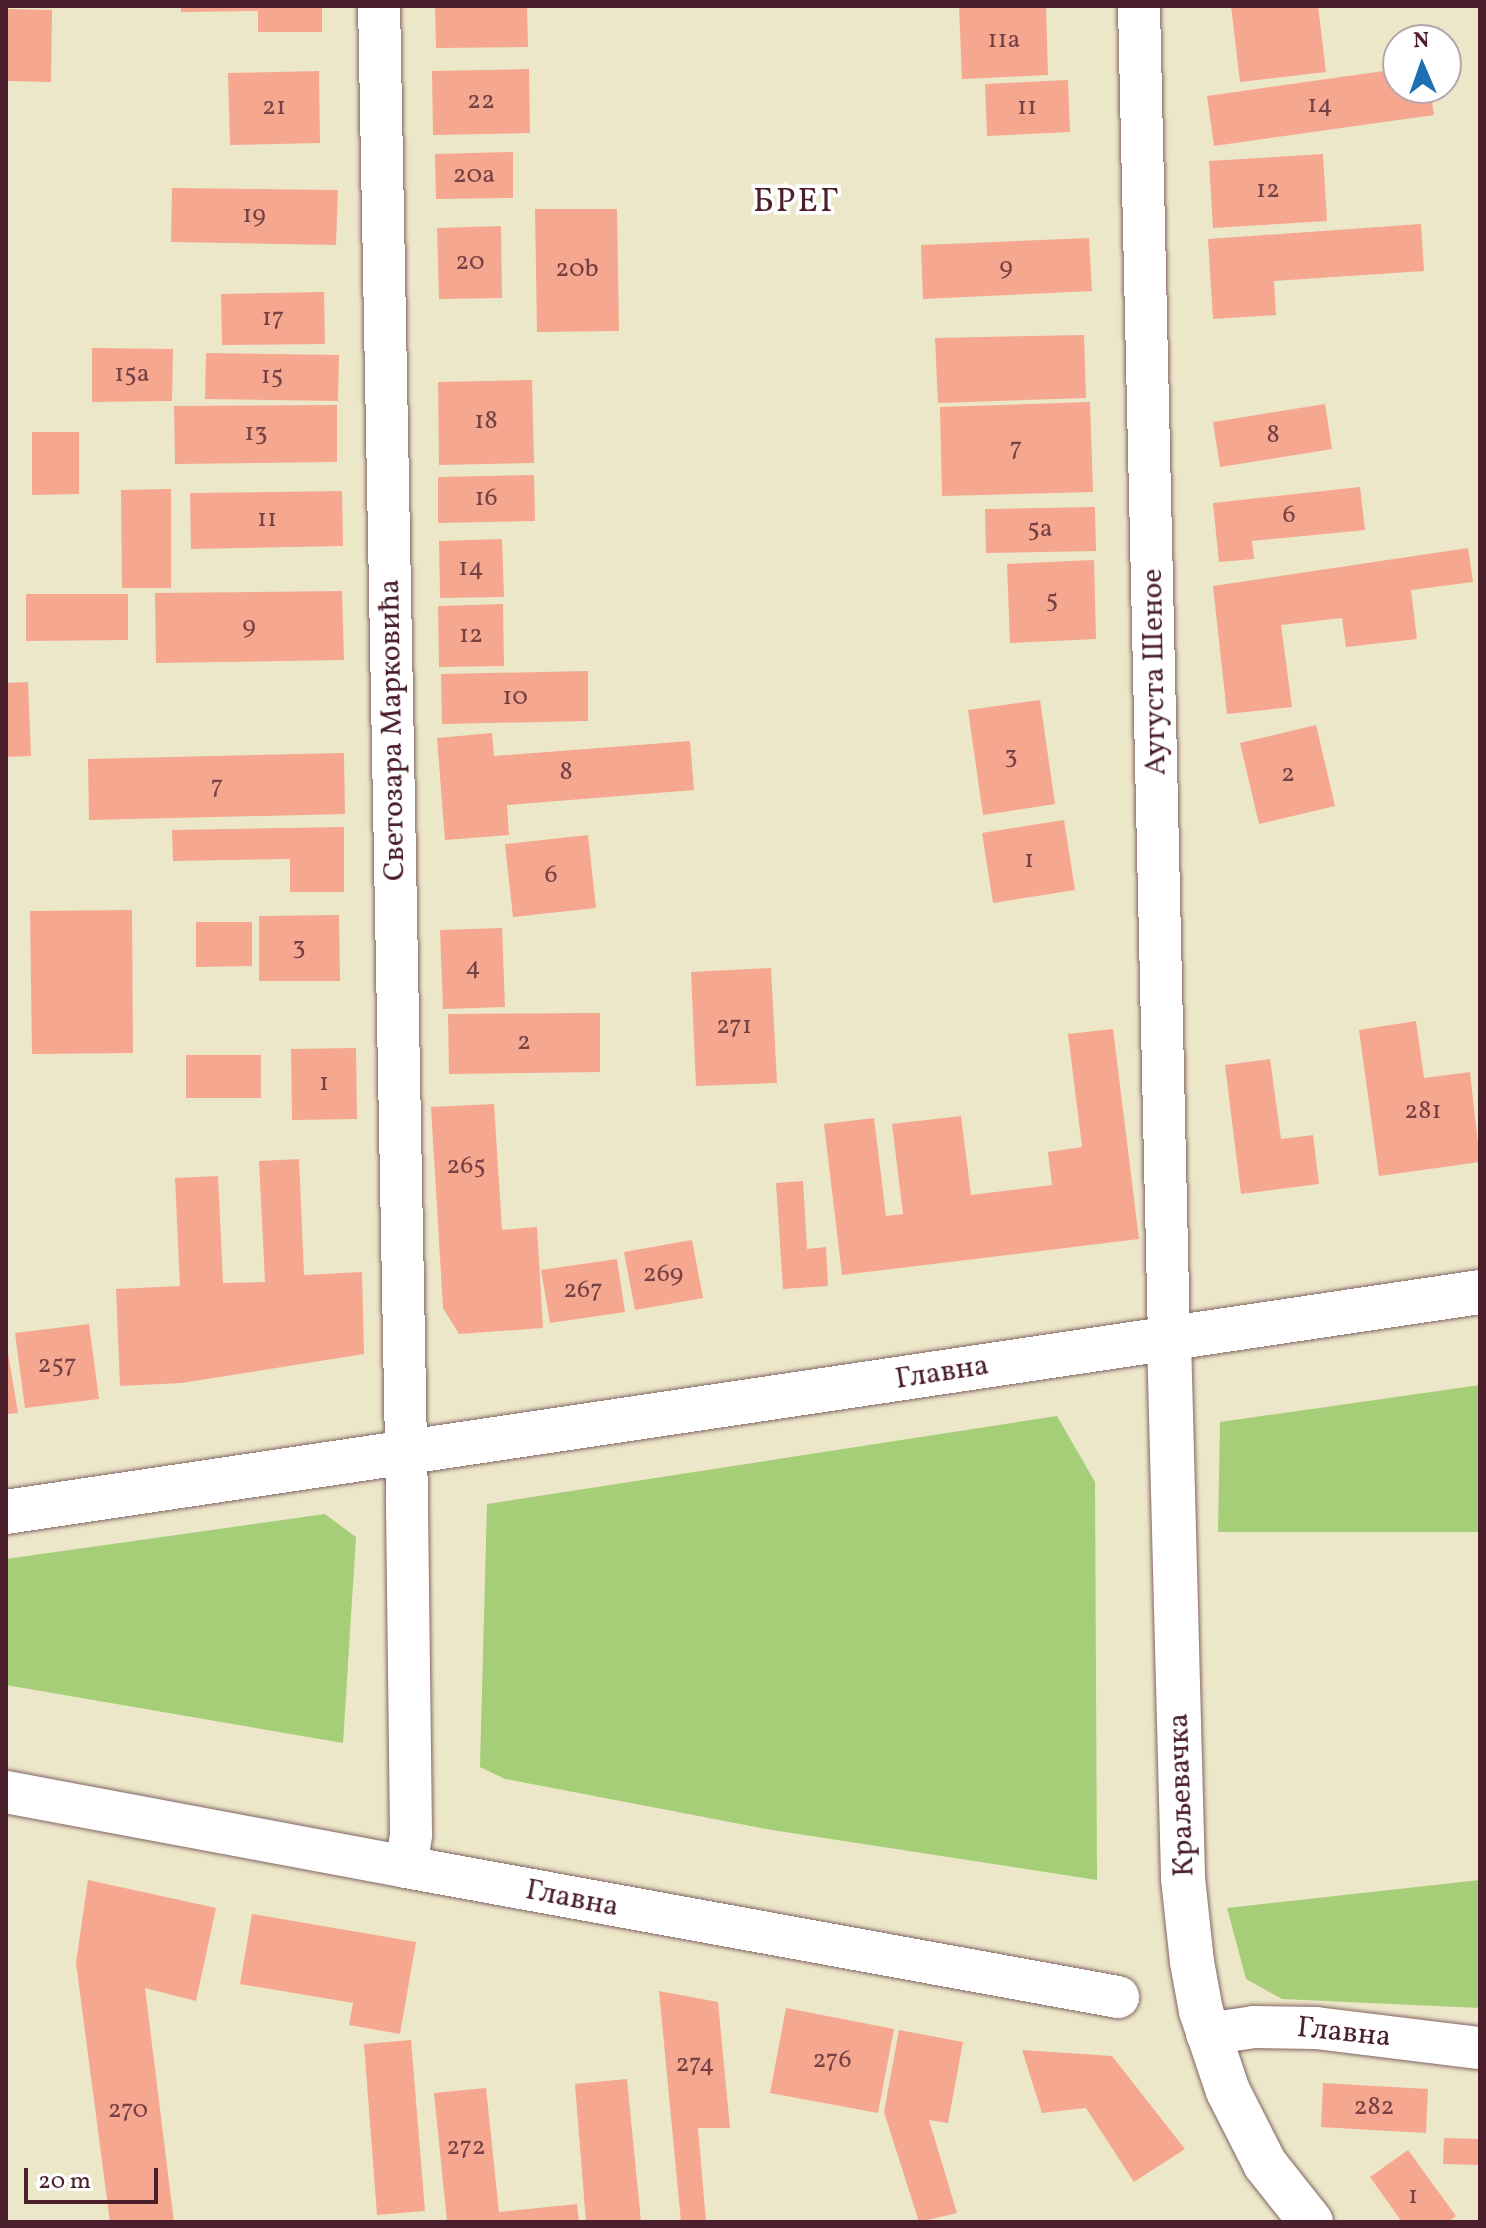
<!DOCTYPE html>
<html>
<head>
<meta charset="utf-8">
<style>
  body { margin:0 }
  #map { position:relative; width:1486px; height:2228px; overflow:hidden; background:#ede7ca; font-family:Vollkorn,serif }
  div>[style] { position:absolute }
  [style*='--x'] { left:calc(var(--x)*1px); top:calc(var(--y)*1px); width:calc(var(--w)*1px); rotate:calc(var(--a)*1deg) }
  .green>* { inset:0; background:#a6cd77 }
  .building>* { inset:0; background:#f5a790 }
  .roads { filter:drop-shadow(0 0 2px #836563) drop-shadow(0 0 2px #836563) }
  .street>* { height:42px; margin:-21px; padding:0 21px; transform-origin:21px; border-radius:21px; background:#fff }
  .secondary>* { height:44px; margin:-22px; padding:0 22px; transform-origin:22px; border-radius:22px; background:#fff }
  span { translate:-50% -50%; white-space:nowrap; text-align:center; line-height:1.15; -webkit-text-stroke:7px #fff; paint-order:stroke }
  .number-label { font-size:26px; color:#754144 }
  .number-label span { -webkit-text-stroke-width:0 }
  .street-label { font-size:30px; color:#4a1f2b }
  .quarter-label { font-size:34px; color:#4a1f2b; letter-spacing:2px }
  .frame { position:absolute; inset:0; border:8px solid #4a1f2b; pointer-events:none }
  .north { position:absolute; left:1382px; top:24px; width:80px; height:80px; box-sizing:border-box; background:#fff; border:2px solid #b7a5aa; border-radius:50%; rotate:358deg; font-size:22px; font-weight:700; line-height:32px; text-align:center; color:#4a1f2b }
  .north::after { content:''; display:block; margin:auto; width:28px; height:36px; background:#1f6fb2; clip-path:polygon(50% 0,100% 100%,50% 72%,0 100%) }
  .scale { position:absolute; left:24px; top:2168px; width:134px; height:36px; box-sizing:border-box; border:4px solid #4a1f2b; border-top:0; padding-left:10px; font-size:24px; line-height:28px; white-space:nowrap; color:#4a1f2b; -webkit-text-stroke:6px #fff; paint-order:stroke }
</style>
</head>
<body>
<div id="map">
  <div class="green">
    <i style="clip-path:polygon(1480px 1385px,1480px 1532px,1218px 1532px,1220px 1422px)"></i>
    <i style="clip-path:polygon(1057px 1416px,1095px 1482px,1097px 1880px,772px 1830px,505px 1779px,480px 1767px,487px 1504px)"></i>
    <i style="clip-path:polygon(325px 1514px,356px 1537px,343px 1743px,6px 1685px,6px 1559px)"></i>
    <i style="clip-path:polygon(1480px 1880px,1480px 2008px,1282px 1999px,1246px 1979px,1227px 1908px)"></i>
  </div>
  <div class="building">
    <i style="clip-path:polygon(181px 6px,322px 6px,322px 32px,258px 32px,258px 11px,181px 12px)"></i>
    <i style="clip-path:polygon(435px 6px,527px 6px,528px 47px,436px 48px)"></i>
    <i style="clip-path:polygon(959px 6px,1046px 6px,1048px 75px,962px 79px)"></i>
    <i style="clip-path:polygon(1231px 6px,1318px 6px,1326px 72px,1240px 82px)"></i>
    <i style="clip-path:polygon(6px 9px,52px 10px,51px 82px,6px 81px)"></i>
    <i style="clip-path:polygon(529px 69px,530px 133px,433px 135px,432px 71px)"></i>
    <i style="clip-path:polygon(1398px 69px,1398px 88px,1430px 88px,1434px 115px,1214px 146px,1207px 96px)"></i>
    <i style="clip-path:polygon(319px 71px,320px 143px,230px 145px,228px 73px)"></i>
    <i style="clip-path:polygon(1068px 80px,1070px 132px,987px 136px,985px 84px)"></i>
    <i style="clip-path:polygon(513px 152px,513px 198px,436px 199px,435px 154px)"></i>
    <i style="clip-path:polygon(1323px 154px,1327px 221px,1213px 228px,1209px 161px)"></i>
    <i style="clip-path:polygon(172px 188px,338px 190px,336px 245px,171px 242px)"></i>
    <i style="clip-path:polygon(535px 209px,617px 209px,619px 331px,537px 332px)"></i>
    <i style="clip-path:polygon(1421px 224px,1424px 271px,1274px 281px,1276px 315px,1213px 319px,1208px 239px)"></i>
    <i style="clip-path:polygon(501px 226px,502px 298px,439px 299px,437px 228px)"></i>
    <i style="clip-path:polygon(1089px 238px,1092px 291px,923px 299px,921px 245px)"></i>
    <i style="clip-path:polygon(324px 292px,325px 344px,222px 345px,221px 294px)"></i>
    <i style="clip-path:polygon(1084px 335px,1086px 398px,938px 403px,935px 338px)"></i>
    <i style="clip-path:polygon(92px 348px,173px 349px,172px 401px,92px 402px)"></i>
    <i style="clip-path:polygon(206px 353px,339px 355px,338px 401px,205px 399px)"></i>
    <i style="clip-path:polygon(532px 380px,534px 463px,439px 465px,438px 382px)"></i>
    <i style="clip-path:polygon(1090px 402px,1093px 492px,942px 496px,940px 407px)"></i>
    <i style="clip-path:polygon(1325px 404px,1332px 449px,1220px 467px,1213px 422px)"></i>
    <i style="clip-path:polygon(337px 405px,337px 462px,175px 464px,174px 406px)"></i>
    <i style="clip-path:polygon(32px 432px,79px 432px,79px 494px,32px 495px)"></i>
    <i style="clip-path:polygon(534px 475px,535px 521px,438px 523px,438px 477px)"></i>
    <i style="clip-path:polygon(1360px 487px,1365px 530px,1252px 541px,1254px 559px,1219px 562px,1213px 503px)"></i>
    <i style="clip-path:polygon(171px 489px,171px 588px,122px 588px,121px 490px)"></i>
    <i style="clip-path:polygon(342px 491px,343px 546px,191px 549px,190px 493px)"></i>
    <i style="clip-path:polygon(1095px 507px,1096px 551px,986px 553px,985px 509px)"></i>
    <i style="clip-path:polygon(502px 539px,504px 597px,440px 598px,439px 541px)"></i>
    <i style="clip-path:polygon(1468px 548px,1473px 582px,1411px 590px,1417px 639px,1346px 647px,1342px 618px,1281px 625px,1292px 707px,1227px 714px,1213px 586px)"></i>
    <i style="clip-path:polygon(1094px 560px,1096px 639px,1010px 643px,1007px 564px)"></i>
    <i style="clip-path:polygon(342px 591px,344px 660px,156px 663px,155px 593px)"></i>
    <i style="clip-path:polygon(26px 594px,128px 594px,128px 640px,26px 641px)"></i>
    <i style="clip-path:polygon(503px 604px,504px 666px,439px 667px,438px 606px)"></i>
    <i style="clip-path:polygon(588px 671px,588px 721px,442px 724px,441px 674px)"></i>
    <i style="clip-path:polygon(28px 682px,31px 756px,6px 757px,6px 683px)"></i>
    <i style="clip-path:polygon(1040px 700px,1055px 804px,983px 815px,968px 710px)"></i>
    <i style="clip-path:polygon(1316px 725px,1335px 806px,1259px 824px,1240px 743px)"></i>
    <i style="clip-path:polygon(492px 733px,494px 756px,690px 741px,694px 790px,507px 805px,509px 835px,445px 840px,437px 738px)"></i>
    <i style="clip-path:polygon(344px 753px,345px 814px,89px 820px,88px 759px)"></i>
    <i style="clip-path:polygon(1064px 820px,1075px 890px,993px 903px,982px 833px)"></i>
    <i style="clip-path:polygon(344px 827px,344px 892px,290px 892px,290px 859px,173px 861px,172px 830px)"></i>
    <i style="clip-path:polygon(588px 835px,596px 908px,513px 917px,505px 844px)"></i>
    <i style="clip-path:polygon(132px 910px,133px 1053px,32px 1054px,30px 911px)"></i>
    <i style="clip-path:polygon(339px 915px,340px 981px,259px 981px,259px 916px)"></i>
    <i style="clip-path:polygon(196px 922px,252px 922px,252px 966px,196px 967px)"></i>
    <i style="clip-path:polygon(502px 928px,505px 1007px,443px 1009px,440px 930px)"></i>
    <i style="clip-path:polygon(771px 968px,777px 1083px,696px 1086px,691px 972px)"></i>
    <i style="clip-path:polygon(600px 1013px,600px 1072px,449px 1074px,448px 1014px)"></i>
    <i style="clip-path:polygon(1416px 1021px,1424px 1078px,1470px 1072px,1480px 1162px,1379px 1176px,1359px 1030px)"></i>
    <i style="clip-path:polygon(1113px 1029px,1139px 1239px,842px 1275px,824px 1124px,874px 1118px,886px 1216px,903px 1214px,892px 1124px,961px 1116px,971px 1195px,1052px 1185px,1048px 1152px,1082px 1147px,1068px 1034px)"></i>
    <i style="clip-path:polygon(356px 1048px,357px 1119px,292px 1120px,291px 1049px)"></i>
    <i style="clip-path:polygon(186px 1055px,261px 1055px,261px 1098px,186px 1098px)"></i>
    <i style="clip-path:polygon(1270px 1059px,1281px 1139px,1313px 1135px,1319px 1184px,1241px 1194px,1225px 1065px)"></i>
    <i style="clip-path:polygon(494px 1104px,502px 1230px,537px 1227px,543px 1328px,459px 1334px,443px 1308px,431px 1107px)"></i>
    <i style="clip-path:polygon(299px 1159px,304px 1275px,362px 1272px,364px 1354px,182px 1383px,120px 1386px,116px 1289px,180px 1286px,175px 1178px,218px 1176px,223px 1283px,265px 1282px,259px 1161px)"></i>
    <i style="clip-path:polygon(803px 1181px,807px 1249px,826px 1247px,828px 1286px,783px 1289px,776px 1183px)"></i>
    <i style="clip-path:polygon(692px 1240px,703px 1298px,635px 1310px,624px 1252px)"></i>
    <i style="clip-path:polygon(617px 1259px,625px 1312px,550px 1323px,541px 1270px)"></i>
    <i style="clip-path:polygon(89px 1324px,99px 1399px,25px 1408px,15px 1333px)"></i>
    <i style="clip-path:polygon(6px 1341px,18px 1413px,6px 1414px)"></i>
    <i style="clip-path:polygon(88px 1880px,216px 1908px,196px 2001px,145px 1988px,174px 2222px,110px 2222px,76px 1963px)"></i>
    <i style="clip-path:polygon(252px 1914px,416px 1942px,400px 2034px,349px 2025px,353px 2003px,240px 1984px)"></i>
    <i style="clip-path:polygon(659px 1991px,718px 2002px,730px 2128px,698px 2128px,706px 2222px,681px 2222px)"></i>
    <i style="clip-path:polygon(786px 2008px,894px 2029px,878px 2113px,770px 2093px)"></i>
    <i style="clip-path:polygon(899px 2030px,963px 2042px,948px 2123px,929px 2120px,957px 2213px,919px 2222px,884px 2112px)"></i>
    <i style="clip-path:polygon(411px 2040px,425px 2211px,377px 2215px,364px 2044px)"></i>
    <i style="clip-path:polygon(1022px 2050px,1112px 2056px,1185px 2149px,1134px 2182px,1086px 2108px,1042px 2113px)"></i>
    <i style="clip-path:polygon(627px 2079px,641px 2222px,586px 2222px,575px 2084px)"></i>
    <i style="clip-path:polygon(1323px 2083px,1428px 2089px,1426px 2133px,1321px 2127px)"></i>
    <i style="clip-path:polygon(486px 2088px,499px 2212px,577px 2204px,579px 2222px,447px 2222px,434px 2093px)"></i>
    <i style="clip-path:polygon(1444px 2138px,1480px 2139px,1480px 2165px,1443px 2164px)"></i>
    <i style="clip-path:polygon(1408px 2150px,1456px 2216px,1447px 2222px,1402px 2222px,1370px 2177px)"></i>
  </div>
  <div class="roads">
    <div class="street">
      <i style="--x:1139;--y:6;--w:1332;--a:88.71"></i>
      <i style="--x:6;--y:1792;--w:407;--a:10.6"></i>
      <i style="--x:406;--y:1867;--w:33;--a:-81"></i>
      <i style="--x:411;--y:1834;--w:333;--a:-90.7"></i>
      <i style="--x:407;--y:1501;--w:1495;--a:-91.07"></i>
      <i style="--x:406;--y:1867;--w:724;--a:10.35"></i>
      <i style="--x:1207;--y:2034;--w:48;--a:-8.5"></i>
      <i style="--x:1254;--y:2027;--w:62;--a:0.9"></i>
      <i style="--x:1316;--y:2028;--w:165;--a:7"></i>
    </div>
    <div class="secondary">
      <i style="--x:1169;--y:1338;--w:540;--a:88.51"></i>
      <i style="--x:1183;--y:1878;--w:84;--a:83.9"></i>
      <i style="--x:1192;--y:1962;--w:50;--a:79.6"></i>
      <i style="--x:1201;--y:2011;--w:84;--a:71.4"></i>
      <i style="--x:1228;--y:2091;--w:82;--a:63.1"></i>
      <i style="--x:1265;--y:2164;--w:74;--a:51.6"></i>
      <i style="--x:6;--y:1512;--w:1490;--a:-8.49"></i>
    </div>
  </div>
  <div class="number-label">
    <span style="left:1004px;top:41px">11a</span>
    <span style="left:481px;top:102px">22</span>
    <span style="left:1320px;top:106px">14</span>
    <span style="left:274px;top:108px">21</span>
    <span style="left:1027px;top:108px">11</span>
    <span style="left:474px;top:176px">20a</span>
    <span style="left:1268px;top:191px">12</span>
    <span style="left:254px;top:216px">19</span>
    <span style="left:470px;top:263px">20</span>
    <span style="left:1006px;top:268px">9</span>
    <span style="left:577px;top:270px">20b</span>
    <span style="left:273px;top:319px">17</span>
    <span style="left:132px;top:375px">15a</span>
    <span style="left:272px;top:377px">15</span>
    <span style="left:486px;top:422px">18</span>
    <span style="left:256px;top:434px">13</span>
    <span style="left:1273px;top:436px">8</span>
    <span style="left:1016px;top:449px">7</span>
    <span style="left:486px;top:499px">16</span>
    <span style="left:1289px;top:516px">6</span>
    <span style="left:267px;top:520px">11</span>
    <span style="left:1040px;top:530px">5a</span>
    <span style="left:471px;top:569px">14</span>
    <span style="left:1052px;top:601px">5</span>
    <span style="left:249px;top:627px">9</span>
    <span style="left:471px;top:636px">12</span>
    <span style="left:515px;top:698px">10</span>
    <span style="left:1011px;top:757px">3</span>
    <span style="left:566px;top:773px">8</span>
    <span style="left:1288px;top:775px">2</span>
    <span style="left:217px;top:787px">7</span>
    <span style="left:1029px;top:861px">1</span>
    <span style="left:551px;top:876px">6</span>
    <span style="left:299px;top:948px">3</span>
    <span style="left:473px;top:968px">4</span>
    <span style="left:734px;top:1027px">271</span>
    <span style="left:524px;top:1043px">2</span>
    <span style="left:324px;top:1084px">1</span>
    <span style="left:1423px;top:1112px">281</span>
    <span style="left:466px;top:1167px">265</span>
    <span style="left:663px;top:1275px">269</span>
    <span style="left:583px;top:1291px">267</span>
    <span style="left:57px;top:1366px">257</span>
    <span style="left:832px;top:2061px">276</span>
    <span style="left:695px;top:2065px">274</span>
    <span style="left:1374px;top:2108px">282</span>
    <span style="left:128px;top:2111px">270</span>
    <span style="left:466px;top:2148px">272</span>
    <span style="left:1413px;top:2197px">1</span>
  </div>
  <div class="street-label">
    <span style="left:1155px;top:672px;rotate:-91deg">Аугуста Шеное</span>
    <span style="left:393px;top:730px;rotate:-91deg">Светозара Марковића</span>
    <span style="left:942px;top:1373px;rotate:-9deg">Главна</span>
    <span style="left:1182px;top:1795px;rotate:-92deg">Краљевачка</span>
    <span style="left:572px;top:1899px;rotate:11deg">Главна</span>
    <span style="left:1344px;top:2033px;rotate:6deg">Главна</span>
  </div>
  <div class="quarter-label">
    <span style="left:797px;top:203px">БРЕГ</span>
  </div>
  <div class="frame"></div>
  <div class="north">N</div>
  <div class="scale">20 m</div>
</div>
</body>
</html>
